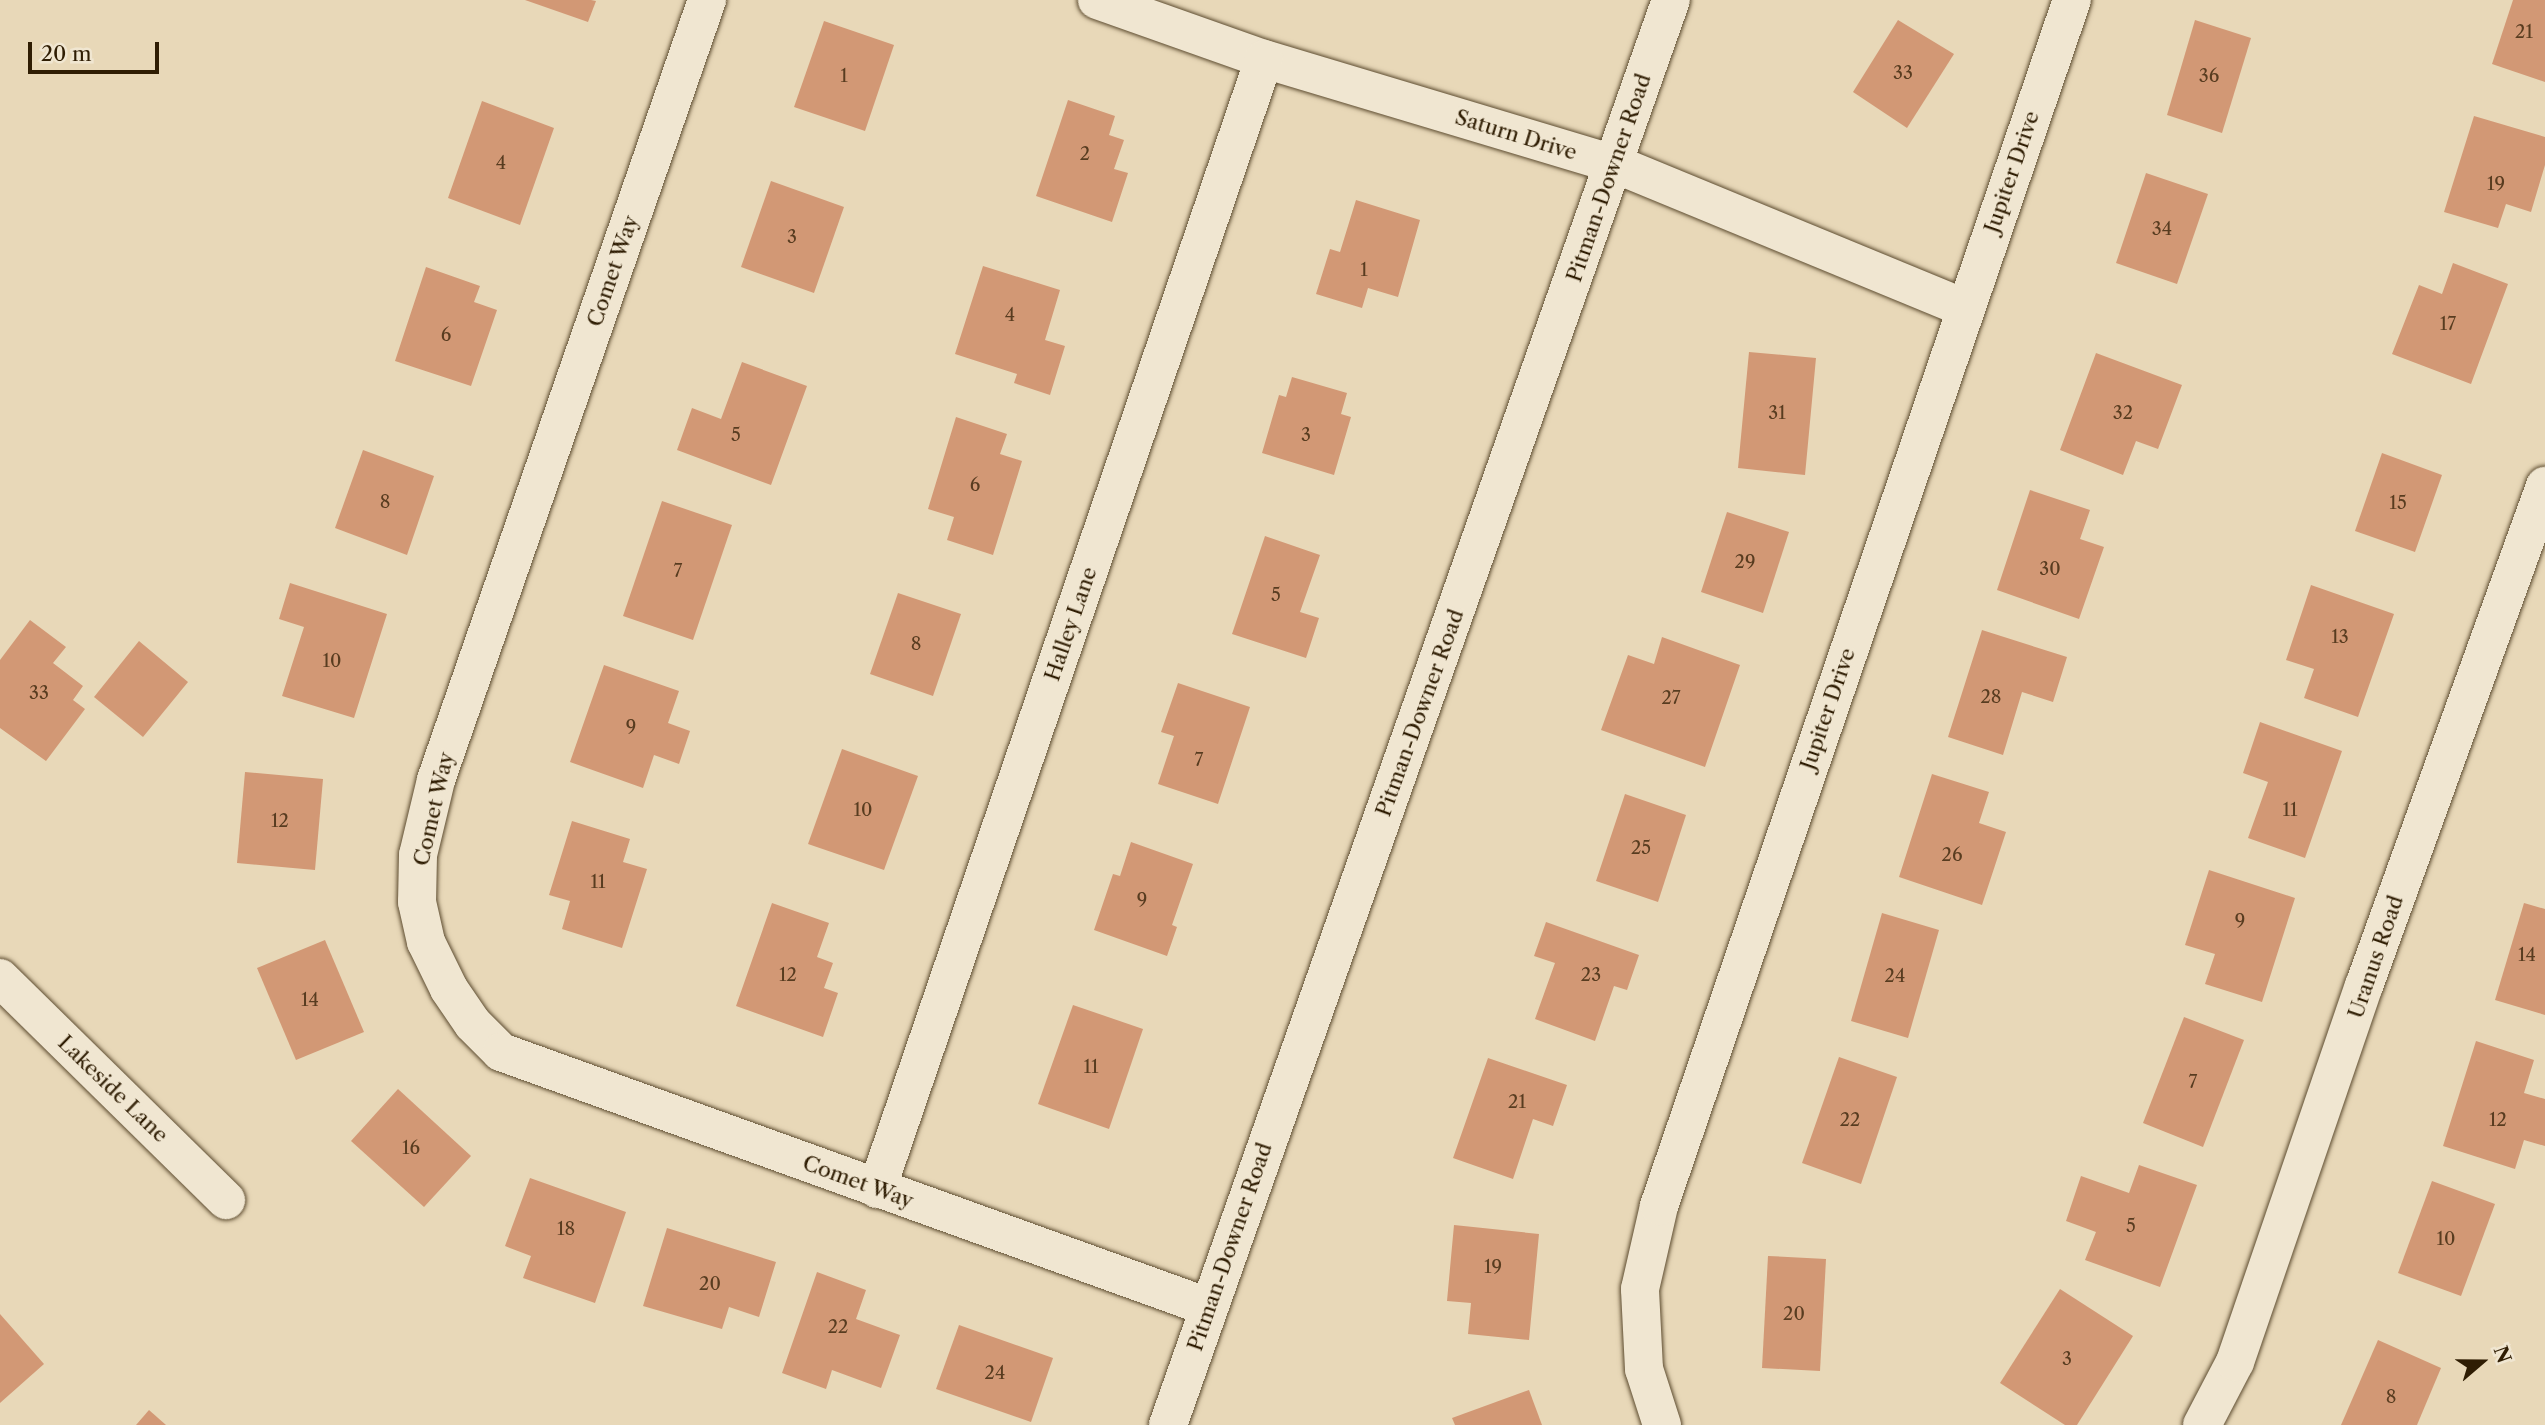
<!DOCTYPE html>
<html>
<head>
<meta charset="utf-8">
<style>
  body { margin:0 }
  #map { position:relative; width:2545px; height:1425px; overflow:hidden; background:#e8d8b8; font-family:"Libre Caslon Text",serif }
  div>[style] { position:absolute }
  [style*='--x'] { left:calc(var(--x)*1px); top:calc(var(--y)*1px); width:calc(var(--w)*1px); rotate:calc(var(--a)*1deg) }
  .building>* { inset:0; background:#d29875 }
  .roads { filter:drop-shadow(0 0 2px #5d4c30) drop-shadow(0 0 2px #5d4c30) }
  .street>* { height:38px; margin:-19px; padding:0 19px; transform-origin:19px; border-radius:19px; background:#f0e6d1 }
  .secondary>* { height:38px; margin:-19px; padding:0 19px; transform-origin:19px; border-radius:19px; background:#f0e6d1 }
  span { translate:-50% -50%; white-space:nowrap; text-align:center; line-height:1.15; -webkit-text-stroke:6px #f0e6d1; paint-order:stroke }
  .number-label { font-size:18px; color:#583c20 }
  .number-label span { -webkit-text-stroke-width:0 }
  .street-label { font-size:21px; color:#2f1d03 }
  .north { position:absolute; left:2447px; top:1327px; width:70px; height:70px; -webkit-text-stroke:5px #f0e6d1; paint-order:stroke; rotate:70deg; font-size:19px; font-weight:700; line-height:28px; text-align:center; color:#2f1d03 }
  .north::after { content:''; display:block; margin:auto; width:24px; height:32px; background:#2f1d03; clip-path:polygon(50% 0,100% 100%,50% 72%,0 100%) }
  .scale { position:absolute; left:28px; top:42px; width:131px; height:32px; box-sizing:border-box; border:4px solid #2f1d03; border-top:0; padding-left:9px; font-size:21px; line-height:24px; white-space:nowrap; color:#2f1d03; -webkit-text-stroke:5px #f0e6d1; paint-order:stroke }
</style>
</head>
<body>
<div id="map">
  <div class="building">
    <i style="clip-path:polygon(525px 0,591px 0,596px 1px,588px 22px)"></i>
    <i style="clip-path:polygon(2513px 0,2545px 0,2545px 82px,2492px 64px)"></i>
    <i style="clip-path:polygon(1898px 20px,1954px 54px,1907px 128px,1853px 92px)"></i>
    <i style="clip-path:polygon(2195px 20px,2251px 38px,2222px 133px,2167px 115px)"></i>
    <i style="clip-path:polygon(824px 21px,894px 45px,865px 131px,794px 107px)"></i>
    <i style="clip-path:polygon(1068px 100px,1115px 116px,1109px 135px,1124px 140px,1114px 169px,1128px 173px,1112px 222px,1036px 196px)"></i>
    <i style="clip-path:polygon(482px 101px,554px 128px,520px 225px,448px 198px)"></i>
    <i style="clip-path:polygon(2474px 116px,2545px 137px,2545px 165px,2531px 212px,2506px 204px,2498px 228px,2444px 212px)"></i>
    <i style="clip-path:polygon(2146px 173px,2208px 194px,2177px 284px,2116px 263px)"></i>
    <i style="clip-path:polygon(771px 181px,844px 207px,814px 293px,741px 267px)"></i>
    <i style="clip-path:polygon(1356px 200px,1420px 220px,1398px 297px,1368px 288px,1362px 308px,1316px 294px,1330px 249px,1340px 252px)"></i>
    <i style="clip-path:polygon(2453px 263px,2508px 284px,2471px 384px,2392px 354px,2419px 285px,2442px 294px)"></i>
    <i style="clip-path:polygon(983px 266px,1060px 290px,1045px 340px,1065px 346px,1050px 395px,1014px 383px,1017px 374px,955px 354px)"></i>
    <i style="clip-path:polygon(426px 267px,480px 286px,474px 302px,497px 310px,471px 386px,395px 361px)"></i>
    <i style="clip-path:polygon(1749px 352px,1816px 358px,1805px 475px,1738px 468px)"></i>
    <i style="clip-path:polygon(2096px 353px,2182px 385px,2158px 449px,2136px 441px,2123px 475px,2060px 450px)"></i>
    <i style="clip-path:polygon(742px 362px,807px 386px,771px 485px,677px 450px,692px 408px,721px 419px)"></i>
    <i style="clip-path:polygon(1292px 377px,1347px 393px,1341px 414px,1351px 417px,1334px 475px,1262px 453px,1279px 395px,1286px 397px)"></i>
    <i style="clip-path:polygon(956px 417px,1007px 434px,1000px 454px,1022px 461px,993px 555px,947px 540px,954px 517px,928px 509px)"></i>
    <i style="clip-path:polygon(363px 450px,434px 476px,407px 555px,335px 528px)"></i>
    <i style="clip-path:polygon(2382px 453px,2442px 475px,2415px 552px,2355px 531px)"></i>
    <i style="clip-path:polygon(2030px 490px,2090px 510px,2080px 539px,2104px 547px,2079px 619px,1997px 590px)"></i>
    <i style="clip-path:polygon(662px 501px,732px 525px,693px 640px,623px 616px)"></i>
    <i style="clip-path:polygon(1727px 512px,1789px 532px,1763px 613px,1701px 592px)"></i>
    <i style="clip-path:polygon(1265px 536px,1320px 555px,1300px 612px,1319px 618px,1306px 658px,1232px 634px)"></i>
    <i style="clip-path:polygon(290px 583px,387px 614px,354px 718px,282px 696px,304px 627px,279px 619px)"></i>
    <i style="clip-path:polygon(2311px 585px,2394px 614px,2358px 717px,2304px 698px,2314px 669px,2286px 660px)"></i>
    <i style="clip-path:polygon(898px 593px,961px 614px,933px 696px,870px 674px)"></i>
    <i style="clip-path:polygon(30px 620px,66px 647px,53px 663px,83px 686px,73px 700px,85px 709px,46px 761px,0 728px,0 660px)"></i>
    <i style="clip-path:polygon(1982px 630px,2067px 657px,2053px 702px,2022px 692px,2003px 755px,1948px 737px)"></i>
    <i style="clip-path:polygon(1662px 637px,1740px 665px,1705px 767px,1601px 730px,1628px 655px,1654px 664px)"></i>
    <i style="clip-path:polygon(139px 641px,188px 682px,143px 737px,94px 697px)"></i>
    <i style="clip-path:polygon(604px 665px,679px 691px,668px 723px,690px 731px,679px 764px,654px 755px,643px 788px,570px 762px)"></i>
    <i style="clip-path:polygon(1178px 683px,1250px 707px,1218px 804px,1158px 784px,1174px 736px,1161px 732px)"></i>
    <i style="clip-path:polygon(2260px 722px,2342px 751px,2305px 858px,2248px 838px,2268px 782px,2243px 773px)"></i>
    <i style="clip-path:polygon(842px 749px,918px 776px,884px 870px,808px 844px)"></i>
    <i style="clip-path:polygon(245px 772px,323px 779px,315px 870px,237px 863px)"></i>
    <i style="clip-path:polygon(1932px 774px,1989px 792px,1979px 823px,2006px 832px,1982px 905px,1899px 877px)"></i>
    <i style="clip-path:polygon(1625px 794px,1686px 815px,1658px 902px,1596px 881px)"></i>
    <i style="clip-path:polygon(572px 821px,630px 839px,623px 862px,647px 869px,622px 948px,562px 929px,570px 901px,549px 895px)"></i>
    <i style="clip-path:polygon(1131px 842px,1193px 864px,1172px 925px,1177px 927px,1167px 956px,1094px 930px,1113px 874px,1120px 876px)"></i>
    <i style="clip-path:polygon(2209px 870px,2295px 898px,2262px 1002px,2205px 984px,2215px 954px,2185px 945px)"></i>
    <i style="clip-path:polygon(772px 903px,829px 923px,817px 957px,833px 963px,824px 988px,838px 993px,823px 1037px,736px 1006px)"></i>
    <i style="clip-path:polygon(2524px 903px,2545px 909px,2545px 1015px,2495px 1000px)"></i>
    <i style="clip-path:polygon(1882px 913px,1939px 930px,1908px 1038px,1851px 1021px)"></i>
    <i style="clip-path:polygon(1546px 922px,1639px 955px,1627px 990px,1614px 986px,1595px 1041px,1535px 1019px,1555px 963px,1534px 956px)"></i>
    <i style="clip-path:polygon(325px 940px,364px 1032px,296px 1060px,257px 968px)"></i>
    <i style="clip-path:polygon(1073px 1005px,1143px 1029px,1109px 1129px,1038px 1104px)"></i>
    <i style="clip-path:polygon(2184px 1017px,2244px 1040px,2203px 1147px,2143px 1123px)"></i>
    <i style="clip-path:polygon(2476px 1041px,2534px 1060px,2524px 1093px,2545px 1099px,2545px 1146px,2524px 1140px,2515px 1169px,2443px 1146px)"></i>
    <i style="clip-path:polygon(1839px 1057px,1897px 1077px,1861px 1184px,1802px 1163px)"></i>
    <i style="clip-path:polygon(1488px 1058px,1567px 1085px,1553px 1126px,1533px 1119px,1513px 1179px,1453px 1158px)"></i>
    <i style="clip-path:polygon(398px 1089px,471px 1156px,424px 1207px,351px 1141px)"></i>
    <i style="clip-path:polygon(2139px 1165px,2197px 1185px,2160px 1287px,2085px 1260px,2096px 1232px,2066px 1221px,2081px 1176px,2129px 1193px)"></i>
    <i style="clip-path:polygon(530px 1178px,626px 1212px,595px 1303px,523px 1278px,531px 1256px,505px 1246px)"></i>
    <i style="clip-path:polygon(2432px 1181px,2495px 1204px,2461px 1296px,2398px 1273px)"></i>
    <i style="clip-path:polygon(1454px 1225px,1539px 1234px,1529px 1340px,1468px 1334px,1471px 1303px,1447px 1301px)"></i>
    <i style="clip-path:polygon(667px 1228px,776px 1262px,759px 1317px,729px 1307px,722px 1329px,643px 1306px)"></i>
    <i style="clip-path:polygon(1768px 1256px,1826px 1259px,1820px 1371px,1762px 1368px)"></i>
    <i style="clip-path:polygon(817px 1272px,866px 1290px,856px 1319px,900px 1335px,881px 1388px,832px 1370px,826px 1389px,782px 1373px)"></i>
    <i style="clip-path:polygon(2060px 1289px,2133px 1336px,2077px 1425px,2065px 1425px,2000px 1383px)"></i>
    <i style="clip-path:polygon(0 1314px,44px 1364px,0 1403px)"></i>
    <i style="clip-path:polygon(959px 1325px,1053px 1358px,1031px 1422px,936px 1389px)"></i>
    <i style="clip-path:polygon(2378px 1340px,2441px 1368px,2417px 1425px,2341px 1425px)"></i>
    <i style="clip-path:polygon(1529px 1390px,1542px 1425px,1455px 1425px,1452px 1418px)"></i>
    <i style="clip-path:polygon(149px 1410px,166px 1425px,136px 1425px)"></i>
  </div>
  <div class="roads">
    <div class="street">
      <i style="--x:707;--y:0;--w:826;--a:109.16"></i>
      <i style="--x:436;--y:780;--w:77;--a:103.5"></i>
      <i style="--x:418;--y:855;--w:47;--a:91.2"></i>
      <i style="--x:417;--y:902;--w:41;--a:77.3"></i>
      <i style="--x:426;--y:942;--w:52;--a:63.9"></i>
      <i style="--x:449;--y:989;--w:42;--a:55.6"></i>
      <i style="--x:473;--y:1024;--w:40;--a:45"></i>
      <i style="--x:501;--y:1052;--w:752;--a:19.83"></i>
      <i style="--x:1097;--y:0;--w:177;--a:19.5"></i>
      <i style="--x:1264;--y:59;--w:366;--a:16.7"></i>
      <i style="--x:1615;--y:164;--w:378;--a:22.4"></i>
      <i style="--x:0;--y:978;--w:317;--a:44.5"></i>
      <i style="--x:877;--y:1189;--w:1194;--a:-71.09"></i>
      <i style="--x:1662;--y:1425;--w:59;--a:-107.8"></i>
      <i style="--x:1644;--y:1369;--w:80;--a:-92.9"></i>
      <i style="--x:1640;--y:1289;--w:85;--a:-77.1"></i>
      <i style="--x:1659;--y:1206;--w:1275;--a:-71.1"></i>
      <i style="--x:2202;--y:1425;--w:71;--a:-62.4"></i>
      <i style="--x:2235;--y:1362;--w:398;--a:-71.1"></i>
      <i style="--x:2364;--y:986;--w:532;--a:-70.1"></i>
    </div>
    <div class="secondary">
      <i style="--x:1168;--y:1425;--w:1511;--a:-70.56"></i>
    </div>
  </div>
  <div class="number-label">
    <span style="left:2524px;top:32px">21</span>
    <span style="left:1903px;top:73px">33</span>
    <span style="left:844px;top:76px">1</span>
    <span style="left:2209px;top:76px">36</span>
    <span style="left:1085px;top:154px">2</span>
    <span style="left:501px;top:163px">4</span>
    <span style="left:2496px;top:184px">19</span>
    <span style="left:2162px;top:229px">34</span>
    <span style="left:792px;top:237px">3</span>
    <span style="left:1364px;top:270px">1</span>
    <span style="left:1010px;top:315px">4</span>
    <span style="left:2448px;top:324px">17</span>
    <span style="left:446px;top:335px">6</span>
    <span style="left:1777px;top:413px">31</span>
    <span style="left:2123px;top:413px">32</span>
    <span style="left:736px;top:435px">5</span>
    <span style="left:1306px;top:435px">3</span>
    <span style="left:975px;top:485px">6</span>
    <span style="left:385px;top:502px">8</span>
    <span style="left:2398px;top:503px">15</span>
    <span style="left:1745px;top:562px">29</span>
    <span style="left:2050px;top:569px">30</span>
    <span style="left:678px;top:571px">7</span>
    <span style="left:1276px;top:595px">5</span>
    <span style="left:2340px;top:637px">13</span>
    <span style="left:916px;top:644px">8</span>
    <span style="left:332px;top:661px">10</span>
    <span style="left:39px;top:693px">33</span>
    <span style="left:1991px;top:697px">28</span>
    <span style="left:1671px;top:698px">27</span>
    <span style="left:631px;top:727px">9</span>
    <span style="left:1199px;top:760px">7</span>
    <span style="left:863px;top:810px">10</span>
    <span style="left:2290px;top:810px">11</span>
    <span style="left:280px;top:821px">12</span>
    <span style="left:1641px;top:848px">25</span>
    <span style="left:1952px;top:855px">26</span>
    <span style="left:598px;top:882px">11</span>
    <span style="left:1142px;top:900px">9</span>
    <span style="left:2240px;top:921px">9</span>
    <span style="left:2527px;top:955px">14</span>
    <span style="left:788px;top:975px">12</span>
    <span style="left:1591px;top:975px">23</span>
    <span style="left:1895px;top:976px">24</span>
    <span style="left:310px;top:1000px">14</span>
    <span style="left:1091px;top:1067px">11</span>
    <span style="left:2193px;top:1082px">7</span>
    <span style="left:1517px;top:1102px">21</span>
    <span style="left:1850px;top:1120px">22</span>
    <span style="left:2498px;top:1120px">12</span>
    <span style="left:411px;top:1148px">16</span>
    <span style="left:2131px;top:1226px">5</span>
    <span style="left:566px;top:1229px">18</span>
    <span style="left:2446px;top:1239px">10</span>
    <span style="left:1493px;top:1267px">19</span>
    <span style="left:710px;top:1284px">20</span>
    <span style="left:1794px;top:1314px">20</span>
    <span style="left:838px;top:1327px">22</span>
    <span style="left:2067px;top:1359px">3</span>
    <span style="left:995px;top:1373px">24</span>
    <span style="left:2391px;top:1397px">8</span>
  </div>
  <div class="street-label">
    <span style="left:1516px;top:135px;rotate:17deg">Saturn Drive</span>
    <span style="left:2012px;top:172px;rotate:-71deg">Jupiter Drive</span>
    <span style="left:1609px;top:178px;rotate:-71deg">Pitman-Downer Road</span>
    <span style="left:613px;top:271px;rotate:-71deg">Comet Way</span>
    <span style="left:1071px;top:624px;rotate:-71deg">Halley Lane</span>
    <span style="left:1828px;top:709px;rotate:-71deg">Jupiter Drive</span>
    <span style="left:1420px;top:713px;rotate:-70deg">Pitman-Downer Road</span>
    <span style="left:434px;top:809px;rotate:-77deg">Comet Way</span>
    <span style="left:2376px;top:957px;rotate:-71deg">Uranus Road</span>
    <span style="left:113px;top:1089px;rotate:44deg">Lakeside Lane</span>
    <span style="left:858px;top:1182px;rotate:20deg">Comet Way</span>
    <span style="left:1230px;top:1247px;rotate:-71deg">Pitman-Downer Road</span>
  </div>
  <div class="north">N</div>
  <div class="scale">20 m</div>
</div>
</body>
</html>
